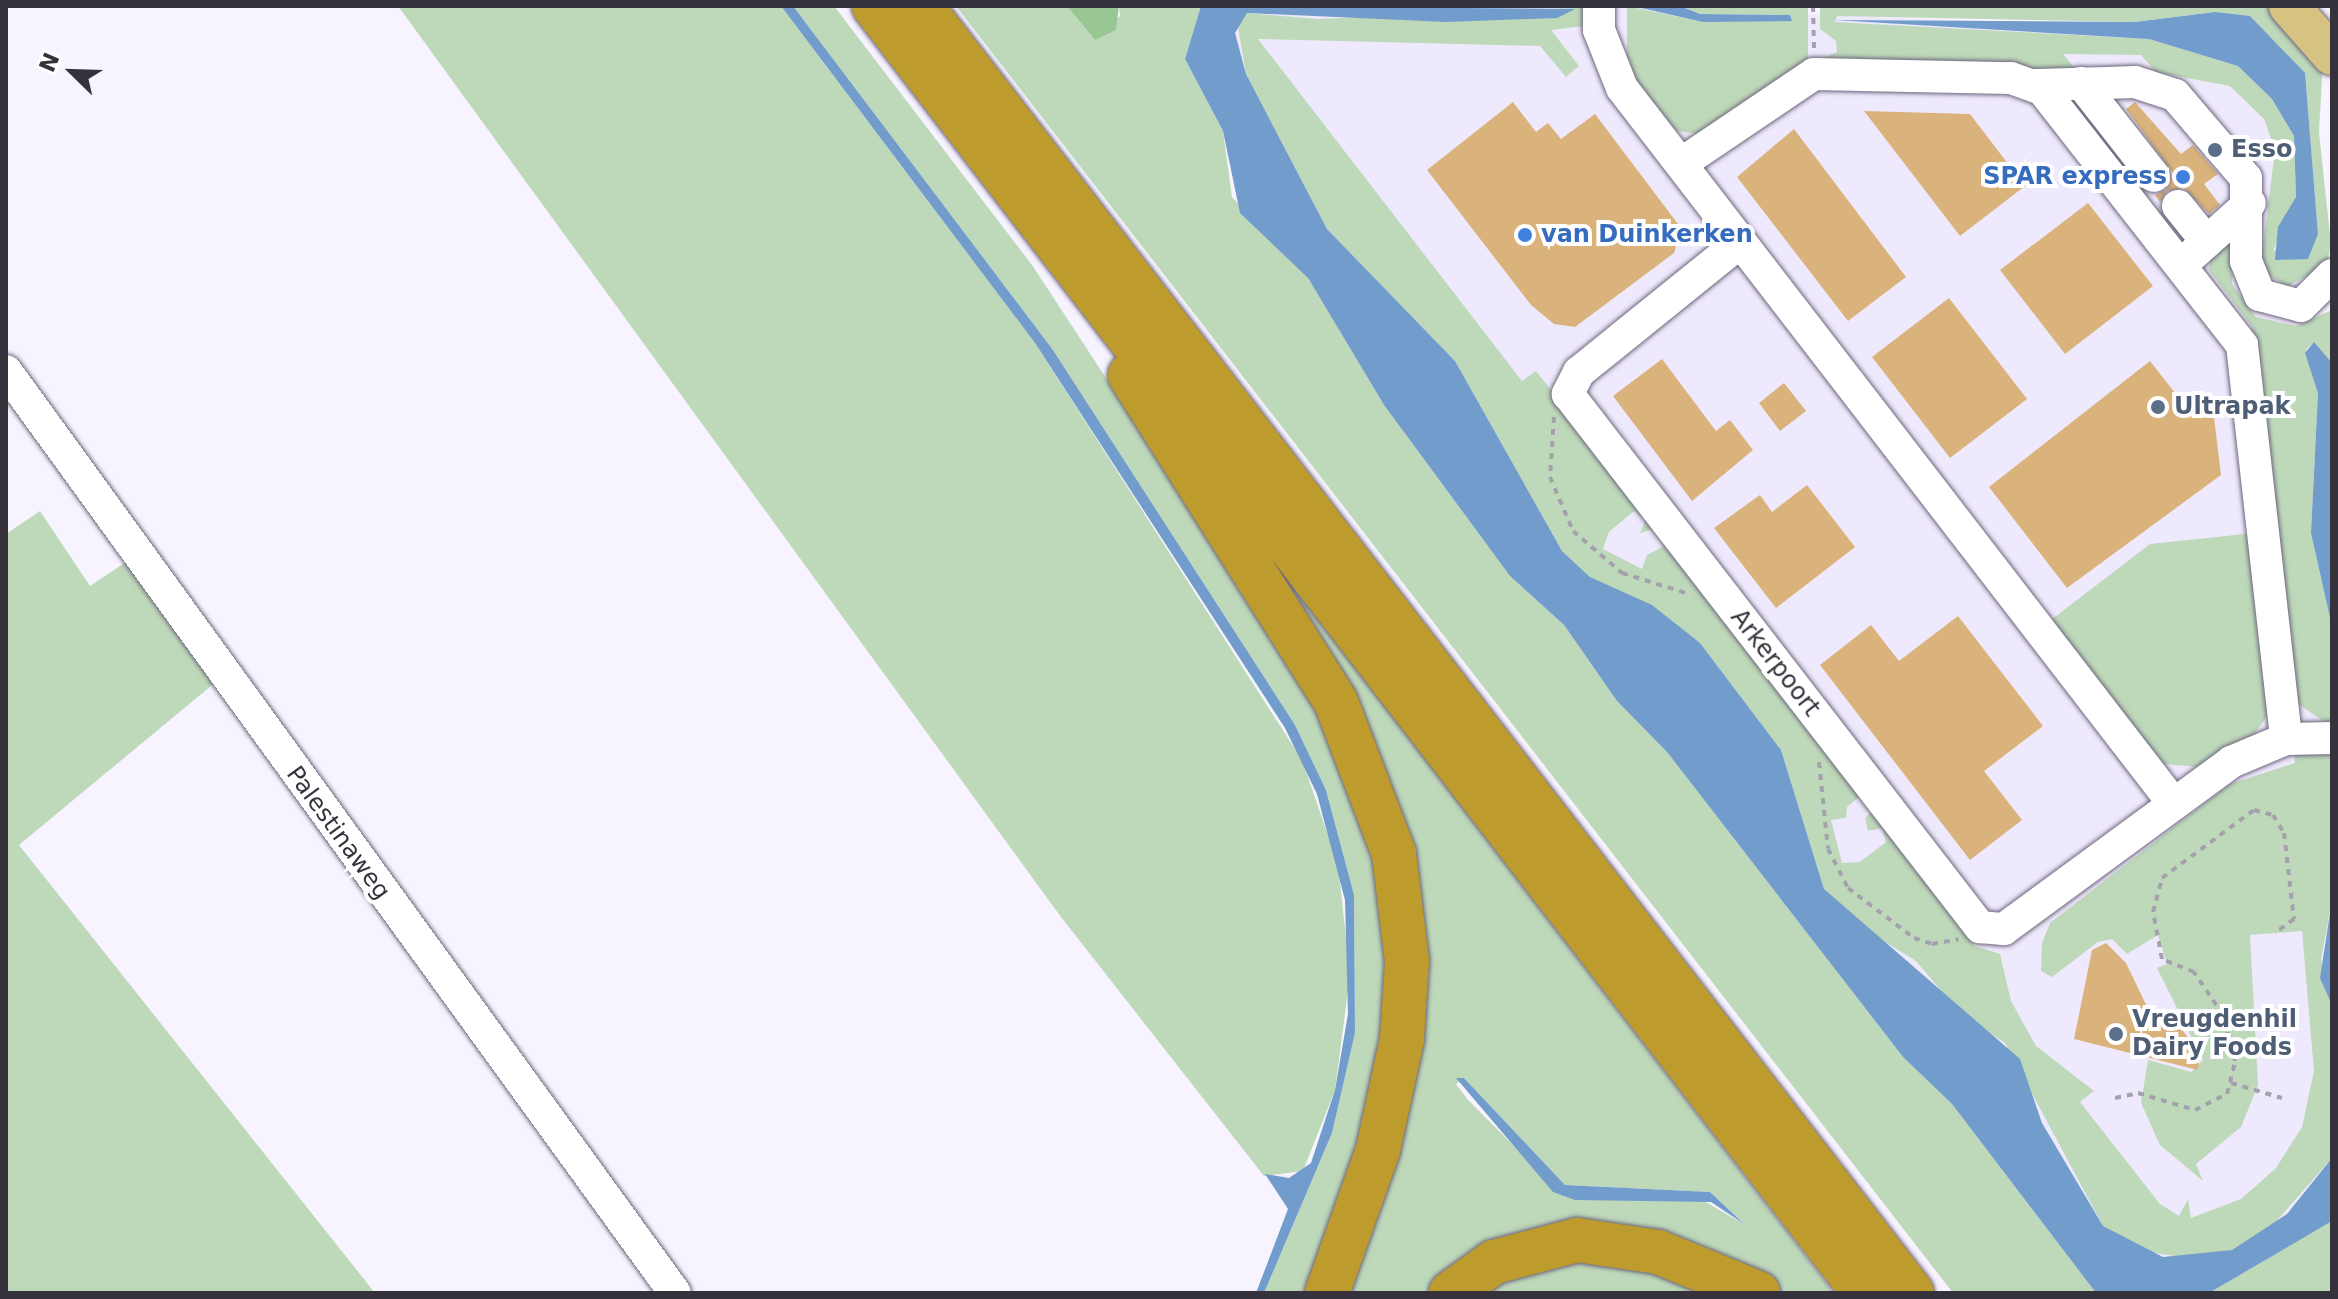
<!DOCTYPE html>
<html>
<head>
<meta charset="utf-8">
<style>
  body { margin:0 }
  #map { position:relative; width:2338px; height:1299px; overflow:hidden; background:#f7f4ff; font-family:"DejaVu Sans",sans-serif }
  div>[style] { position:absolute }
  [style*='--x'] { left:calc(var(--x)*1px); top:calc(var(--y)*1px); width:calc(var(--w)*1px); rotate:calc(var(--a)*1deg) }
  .built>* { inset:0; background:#efe9fd }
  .green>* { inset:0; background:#bed9ba }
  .forest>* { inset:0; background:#99c794 }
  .water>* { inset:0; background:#729ccc }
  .building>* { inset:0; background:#dab37c }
  .path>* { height:4px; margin-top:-2px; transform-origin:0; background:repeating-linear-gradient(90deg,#a4a1ac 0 6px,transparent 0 12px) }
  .roads { filter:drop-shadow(0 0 2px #6d667c) drop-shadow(0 0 2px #6d667c) }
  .minor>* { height:32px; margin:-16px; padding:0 16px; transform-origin:16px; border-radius:16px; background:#fff }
  .major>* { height:40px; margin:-20px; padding:0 20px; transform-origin:20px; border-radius:20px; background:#d7c381 }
  .highway>* { height:44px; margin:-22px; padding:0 22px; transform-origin:22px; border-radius:22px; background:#bd9b2d }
  .dots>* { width:22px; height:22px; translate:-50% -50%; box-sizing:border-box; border:4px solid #fff; border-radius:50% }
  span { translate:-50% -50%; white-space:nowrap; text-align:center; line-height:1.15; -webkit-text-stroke:8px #fff; paint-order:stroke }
  .service-label { font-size:24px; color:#4e5e75; font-weight:700 }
  .left { translate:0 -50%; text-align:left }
  .shop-label { font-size:24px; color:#366cbe; font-weight:700 }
  .right { translate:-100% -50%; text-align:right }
  .street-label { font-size:24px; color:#35323c }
  .frame { position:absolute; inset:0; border:8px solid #35323c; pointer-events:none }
  .north { position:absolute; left:32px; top:32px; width:80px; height:80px; -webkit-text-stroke:6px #fff; paint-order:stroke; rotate:293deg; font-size:22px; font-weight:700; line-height:32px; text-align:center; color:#35323c }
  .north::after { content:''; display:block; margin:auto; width:28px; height:36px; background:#35323c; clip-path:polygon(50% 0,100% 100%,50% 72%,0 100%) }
</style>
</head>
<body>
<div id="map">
  <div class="built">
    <i style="clip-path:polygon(1265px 6px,1641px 8px,2165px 28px,2268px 49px,2312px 354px,2332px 394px,2332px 1192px,2137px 1293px,1258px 189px,1218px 10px)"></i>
  </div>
  <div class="green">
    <i style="clip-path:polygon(398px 6px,781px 6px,1035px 343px,1302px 760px,1338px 864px,1350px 975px,1335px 1090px,1303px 1171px,1264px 1176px,1061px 917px)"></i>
    <i style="clip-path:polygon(793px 6px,834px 6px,1032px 265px,1302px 677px,1369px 827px,1389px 961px,1377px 1082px,1309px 1293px,1264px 1293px,1332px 1133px,1355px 1033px,1354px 895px,1326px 790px,1295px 725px,1053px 350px)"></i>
    <i style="clip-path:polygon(956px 6px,1067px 6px,1095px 40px,1120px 16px,1119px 6px,1201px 6px,1185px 59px,1223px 131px,1232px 197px,1308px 278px,1384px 405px,1510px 576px,1564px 625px,1617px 701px,1667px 752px,1903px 1057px,1952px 1104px,2096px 1293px,1953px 1293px)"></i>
    <i style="clip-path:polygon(1471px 6px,1592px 6px,1592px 25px,1551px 30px,1579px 66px,1566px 77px,1540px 46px,1258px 39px,1522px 381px,1536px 371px,1660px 527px,1640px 533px,1646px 519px,1634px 511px,1609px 532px,1603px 549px,1642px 569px,1647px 555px,1672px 542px,1865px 792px,1847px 807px,1846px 818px,1831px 820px,1842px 863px,1860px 862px,1886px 842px,1882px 828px,1868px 831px,1865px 818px,1877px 807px,1975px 946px,2000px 954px,2011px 1001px,2036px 1046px,2094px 1091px,2080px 1102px,2160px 1204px,2179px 1216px,2188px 1199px,2191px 1218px,2241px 1199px,2276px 1168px,2302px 1127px,2314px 1071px,2302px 931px,2250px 935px,2258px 1085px,2241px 1127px,2196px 1164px,2203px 1181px,2160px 1145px,2141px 1103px,2148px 1060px,2191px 1072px,2203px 1060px,2157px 968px,2167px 964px,2158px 935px,2127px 954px,2112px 939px,2098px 942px,2052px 977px,2041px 971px,2042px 943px,2050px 923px,2230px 784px,2295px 763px,2294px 753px,2332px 749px,2332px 900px,2321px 959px,2332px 1005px,2332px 1158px,2273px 1225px,2232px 1250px,2188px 1258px,2141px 1251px,2103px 1226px,2005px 1043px,1961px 1014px,1916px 961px,1859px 926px,1824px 889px,1781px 750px,1700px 643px,1590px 577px,1562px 551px,1455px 361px,1327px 229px,1246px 74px,1237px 21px,1246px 13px,1318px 19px,1573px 8px)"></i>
    <i style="clip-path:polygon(1627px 6px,1703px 22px,1790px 15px,1700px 14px,1680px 6px,1808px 6px,1808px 60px,1698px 134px,1677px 131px,1639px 97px,1627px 63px)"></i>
    <i style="clip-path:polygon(evenodd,1820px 6px,2278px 6px,2323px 61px,2319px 132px,2331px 245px,2326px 266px,2288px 286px,2260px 271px,2275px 150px,2264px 119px,2230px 86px,2156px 72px,2141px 55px,2063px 54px,2077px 71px,1820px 60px,1837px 52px,1836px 41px,1820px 29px,1820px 6px,2215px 12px,2306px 87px,2318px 234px,2273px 251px,2296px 197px,2294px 136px,2272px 99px,2238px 66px,2149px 39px,1835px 22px,1837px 16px,2135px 22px,2215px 12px)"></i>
    <i style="clip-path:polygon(2235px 234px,2232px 284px,2256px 317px,2296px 326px,2332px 310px,2332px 363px,2314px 343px,2306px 349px,2318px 393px,2311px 533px,2332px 627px,2332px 727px,2298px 704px,2247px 334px,2253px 328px,2209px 270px,2210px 258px)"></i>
    <i style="clip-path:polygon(evenodd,1212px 480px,1834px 1293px,1773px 1293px,1640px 1240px,1441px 1293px,1336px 1293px,1413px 925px,1212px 480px,1464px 1078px,1565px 1185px,1710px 1192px,1744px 1224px,1702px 1200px,1565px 1197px,1468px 1100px,1456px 1084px,1464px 1078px)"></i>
    <i style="clip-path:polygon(40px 511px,90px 586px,129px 560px,217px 681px,19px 845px,375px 1293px,6px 1293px,6px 534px)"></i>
    <i style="clip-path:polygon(2254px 533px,2268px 715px,2250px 740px,2199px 767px,2163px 764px,2047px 623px,2150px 544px)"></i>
    <i style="clip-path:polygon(2332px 1221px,2332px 1293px,2209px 1293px,2285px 1248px)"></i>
    <i style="clip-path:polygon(1580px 1259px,1630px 1264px,1711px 1293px,1482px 1293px,1511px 1276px)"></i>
  </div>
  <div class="forest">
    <i style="clip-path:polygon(1067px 6px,1119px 6px,1116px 30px,1095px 40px)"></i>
  </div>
  <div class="water">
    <i style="clip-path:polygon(781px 6px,793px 6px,1053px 350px,1295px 725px,1326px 790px,1354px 895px,1355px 1033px,1332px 1133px,1264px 1293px,1256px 1293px,1288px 1209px,1265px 1174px,1289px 1178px,1311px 1163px,1335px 1090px,1348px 1014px,1345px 900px,1317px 794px,1285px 728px,1035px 343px)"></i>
    <i style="clip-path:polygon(1201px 6px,1575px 9px,1557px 18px,1446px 22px,1247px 13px,1235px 33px,1246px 74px,1327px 229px,1455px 361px,1562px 551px,1590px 577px,1652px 605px,1700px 643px,1781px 750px,1824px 889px,2020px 1059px,2042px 1123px,2103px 1226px,2163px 1257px,2232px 1250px,2287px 1214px,2332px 1158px,2332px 1221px,2209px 1293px,2096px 1293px,1952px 1104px,1903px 1057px,1667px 752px,1617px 701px,1564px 625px,1510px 576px,1384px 405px,1308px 278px,1240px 213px,1223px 131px,1185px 59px)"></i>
    <i style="clip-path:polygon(1680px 6px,1700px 14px,1790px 15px,1792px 21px,1703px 22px,1641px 8px)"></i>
    <i style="clip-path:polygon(2215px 12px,2250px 16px,2305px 73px,2318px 234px,2308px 259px,2275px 260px,2278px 227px,2296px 197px,2294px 136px,2272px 99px,2238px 66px,2149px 39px,1834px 20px,2135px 22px)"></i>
    <i style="clip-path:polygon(2314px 342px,2332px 363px,2332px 627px,2311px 533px,2318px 393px,2305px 353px)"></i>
    <i style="clip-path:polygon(2332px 900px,2332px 1005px,2320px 978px)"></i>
    <i style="clip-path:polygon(1456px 1078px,1464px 1078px,1565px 1185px,1710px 1192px,1744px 1224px,1711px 1202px,1575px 1200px,1553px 1192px)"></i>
  </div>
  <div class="building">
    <i style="clip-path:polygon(1513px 102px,1536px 132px,1548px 123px,1561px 139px,1595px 114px,1681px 228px,1674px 253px,1575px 327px,1554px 324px,1531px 305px,1427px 170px)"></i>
    <i style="clip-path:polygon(2135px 102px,2181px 154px,2193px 145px,2218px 174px,2204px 184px,2220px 205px,2209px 214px,2184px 188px,2167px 191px,2160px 202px,2155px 195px,2166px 190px,2173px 173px,2126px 109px)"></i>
    <i style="clip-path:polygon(1864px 111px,1970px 114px,2025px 186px,1960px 236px)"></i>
    <i style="clip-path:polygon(1794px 129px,1906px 277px,1848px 321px,1737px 177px)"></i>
    <i style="clip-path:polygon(2088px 203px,2153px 286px,2065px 354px,2000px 270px)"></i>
    <i style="clip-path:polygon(1949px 298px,2027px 399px,1950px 458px,1872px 357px)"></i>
    <i style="clip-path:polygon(1662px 359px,1716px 431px,1730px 420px,1753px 450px,1692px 501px,1613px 396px)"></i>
    <i style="clip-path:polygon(2150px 361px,2190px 412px,2213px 409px,2221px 475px,2067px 588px,1989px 487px)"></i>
    <i style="clip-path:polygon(1784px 383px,1806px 411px,1780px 431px,1759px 403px)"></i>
    <i style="clip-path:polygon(1807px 485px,1855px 547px,1776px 608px,1714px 528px,1760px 495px,1772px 512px)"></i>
    <i style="clip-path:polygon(1958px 616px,2043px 726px,1984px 771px,2022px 820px,1970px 860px,1820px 665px,1871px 625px,1899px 661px)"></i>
    <i style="clip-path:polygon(2106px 943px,2126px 963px,2151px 1015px,2166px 1009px,2200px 1053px,2198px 1070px,2074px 1039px,2092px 950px)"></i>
  </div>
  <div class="path">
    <i style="--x:1813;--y:6;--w:42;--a:88.6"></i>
    <i style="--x:1554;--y:417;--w:60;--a:93.8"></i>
    <i style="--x:1550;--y:477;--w:59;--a:66.9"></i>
    <i style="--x:1573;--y:531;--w:65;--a:40.6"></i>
    <i style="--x:1622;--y:573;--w:70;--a:17.4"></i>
    <i style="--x:1819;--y:762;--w:87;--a:84.1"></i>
    <i style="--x:1828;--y:849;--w:44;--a:62.9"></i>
    <i style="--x:1848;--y:888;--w:83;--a:37.1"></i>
    <i style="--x:1914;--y:938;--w:19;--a:18"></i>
    <i style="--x:1932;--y:944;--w:27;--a:-10"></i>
    <i style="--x:2231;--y:1083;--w:53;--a:16.4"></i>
    <i style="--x:2115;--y:1098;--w:24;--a:-12"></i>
    <i style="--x:2138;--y:1093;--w:59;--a:16.6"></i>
    <i style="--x:2195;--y:1110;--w:36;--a:-27"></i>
    <i style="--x:2227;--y:1094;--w:34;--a:-76"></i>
    <i style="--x:2235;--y:1061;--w:48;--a:-104.6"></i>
    <i style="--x:2223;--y:1015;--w:52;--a:-124"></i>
    <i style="--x:2194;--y:972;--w:35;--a:-158"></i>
    <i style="--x:2162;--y:959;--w:48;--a:-100.8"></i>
    <i style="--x:2153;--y:912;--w:35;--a:-75"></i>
    <i style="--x:2162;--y:878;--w:114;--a:-36.5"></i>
    <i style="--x:2254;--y:810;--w:20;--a:15"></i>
    <i style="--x:2273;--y:815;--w:21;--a:59"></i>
    <i style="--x:2284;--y:833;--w:87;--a:83.4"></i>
    <i style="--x:2294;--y:919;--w:24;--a:144"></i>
  </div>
  <div class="roads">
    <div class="minor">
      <i style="--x:1599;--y:6;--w:24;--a:90"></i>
      <i style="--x:1599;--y:30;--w:62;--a:68.4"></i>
      <i style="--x:1622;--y:88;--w:903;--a:52.38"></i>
      <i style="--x:2081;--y:83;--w:118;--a:51.9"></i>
      <i style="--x:2036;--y:85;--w:99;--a:-1.7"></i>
      <i style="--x:2135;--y:82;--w:42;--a:18"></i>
      <i style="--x:2175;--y:95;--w:109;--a:49.5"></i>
      <i style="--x:2246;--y:178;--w:83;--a:90"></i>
      <i style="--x:2246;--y:261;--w:37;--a:68"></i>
      <i style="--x:2260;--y:295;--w:42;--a:15"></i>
      <i style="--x:2301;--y:306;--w:44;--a:-45"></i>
      <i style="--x:1682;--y:163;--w:159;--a:-34"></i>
      <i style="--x:1814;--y:74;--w:197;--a:1.2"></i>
      <i style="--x:2011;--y:78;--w:33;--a:20"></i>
      <i style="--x:2042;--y:89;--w:325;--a:52"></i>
      <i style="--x:2242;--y:345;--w:396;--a:83.6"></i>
      <i style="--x:2178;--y:206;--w:46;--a:51.1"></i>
      <i style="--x:1739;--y:243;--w:206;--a:141.1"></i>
      <i style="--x:1579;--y:372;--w:25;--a:117"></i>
      <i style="--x:1568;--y:394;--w:674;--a:52.3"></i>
      <i style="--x:1980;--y:927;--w:24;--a:5"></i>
      <i style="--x:2004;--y:929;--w:282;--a:-36.3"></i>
      <i style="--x:2231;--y:762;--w:60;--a:-22.7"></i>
      <i style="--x:2286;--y:739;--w:46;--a:-1.2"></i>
      <i style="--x:2182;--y:264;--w:91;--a:-41.9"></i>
      <i style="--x:6;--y:371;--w:1139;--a:54.04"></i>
    </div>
    <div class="major">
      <i style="--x:2289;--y:6;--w:65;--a:48.7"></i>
    </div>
    <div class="highway">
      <i style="--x:874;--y:6;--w:1624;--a:52.43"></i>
      <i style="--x:921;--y:6;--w:1624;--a:52.4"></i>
      <i style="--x:1130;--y:375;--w:386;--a:57.8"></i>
      <i style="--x:1336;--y:702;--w:163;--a:69.1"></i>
      <i style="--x:1394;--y:854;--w:108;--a:83.1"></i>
      <i style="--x:1407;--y:961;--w:78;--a:93.7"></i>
      <i style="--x:1402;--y:1039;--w:114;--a:102.2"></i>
      <i style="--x:1378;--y:1150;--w:152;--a:109.6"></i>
      <i style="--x:1451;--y:1293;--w:53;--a:-35.8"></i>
      <i style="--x:1494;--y:1262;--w:86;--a:-14.8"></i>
      <i style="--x:1577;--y:1240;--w:82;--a:8.4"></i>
      <i style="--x:1658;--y:1252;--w:108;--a:22.3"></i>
    </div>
  </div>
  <div class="dots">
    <i style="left:2215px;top:150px;background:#5c6f8a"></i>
    <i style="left:2183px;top:177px;background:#3f7fe0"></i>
    <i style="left:1525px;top:235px;background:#3f7fe0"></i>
    <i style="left:2158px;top:407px;background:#5c6f8a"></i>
    <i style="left:2116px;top:1034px;background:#5c6f8a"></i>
  </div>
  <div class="service-label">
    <span class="left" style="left:2231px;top:150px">Esso</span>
    <span class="left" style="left:2174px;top:407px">Ultrapak</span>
    <span class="left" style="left:2132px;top:1034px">Vreugdenhil<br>Dairy Foods</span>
  </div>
  <div class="shop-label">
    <span class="right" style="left:2167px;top:177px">SPAR express</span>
    <span class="left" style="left:1541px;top:235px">van Duinkerken</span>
  </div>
  <div class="street-label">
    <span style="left:1775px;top:663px;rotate:52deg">Arkerpoort</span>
    <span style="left:338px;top:833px;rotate:54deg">Palestinaweg</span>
  </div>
  <div class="frame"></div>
  <div class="north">N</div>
</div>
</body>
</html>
